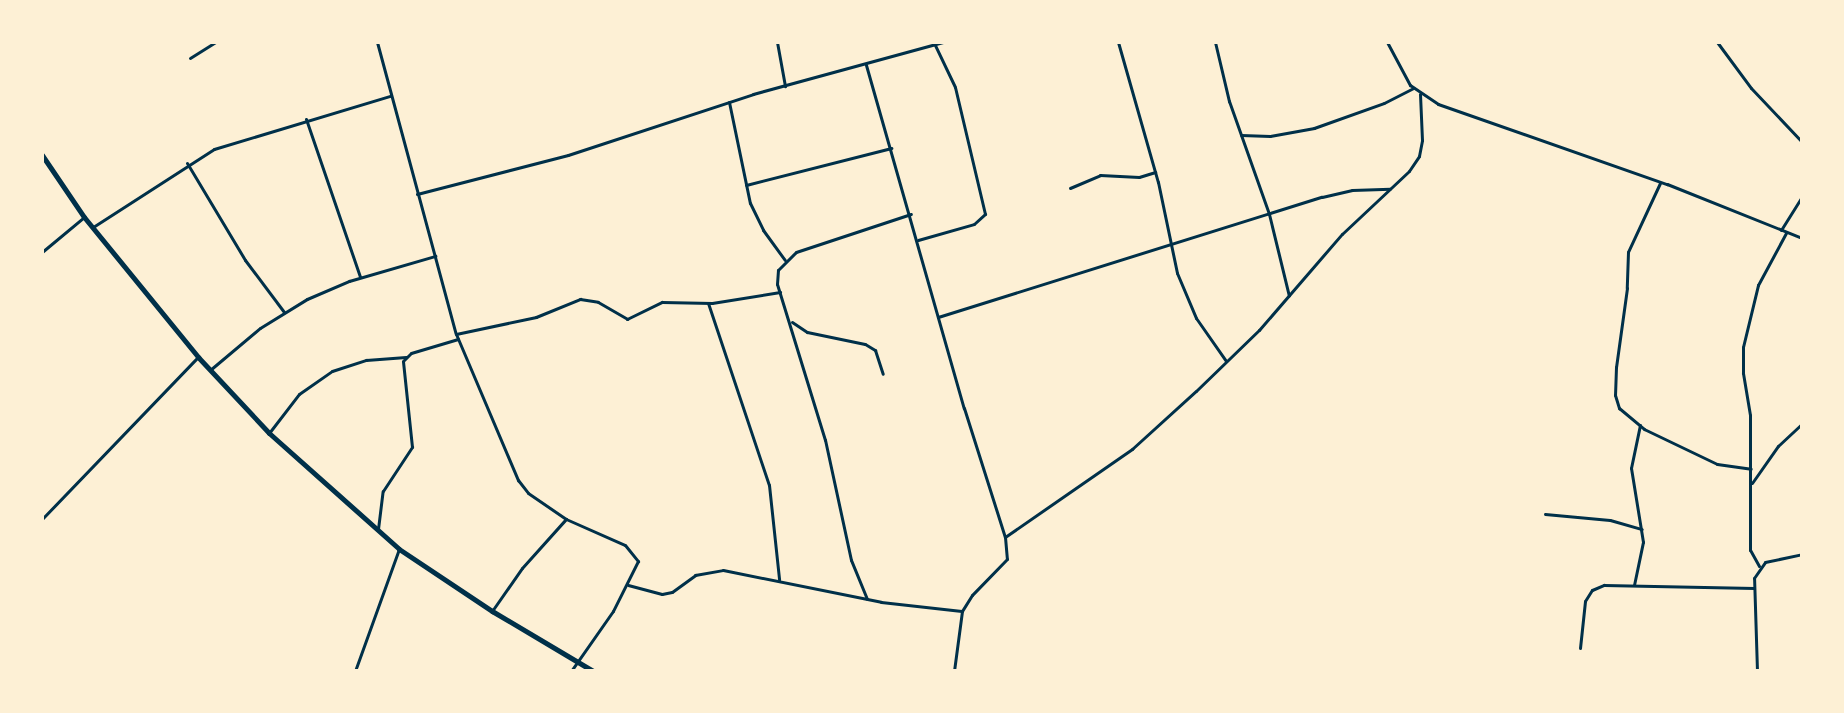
<!DOCTYPE html>
<html>
<head>
<meta charset="utf-8">
<style>
  body { margin:0 }
  #map { position:relative; width:1844px; height:713px; overflow:hidden; background:#fdf0d5; font-family:Mulish,sans-serif }
  div>[style] { position:absolute }
  [style*='--x'] { left:calc(var(--x)*1px); top:calc(var(--y)*1px); width:calc(var(--w)*1px); rotate:calc(var(--a)*1deg) }
  .minor>* { height:3px; margin:-1.5px; padding:0 1.5px; transform-origin:1.5px; border-radius:1.5px; background:#003049 }
  .trunk>* { height:5px; margin:-2.5px; padding:0 2.5px; transform-origin:2.5px; border-radius:2.5px; background:#003049 }
  span { translate:-50% -50%; white-space:nowrap; text-align:center; line-height:1.15; -webkit-text-stroke:6px #fdf0d5; paint-order:stroke }
  .frame { position:absolute; inset:0; border:44px solid #fdf0d5; pointer-events:none }
</style>
</head>
<body>
<div id="map">
  <div class="minor">
    <i style="--x:377;--y:42;--w:302;--a:74.9"></i>
    <i style="--x:456;--y:334;--w:159;--a:67"></i>
    <i style="--x:518;--y:480;--w:16;--a:52"></i>
    <i style="--x:528;--y:493;--w:46;--a:34.4"></i>
    <i style="--x:566;--y:519;--w:64;--a:23.8"></i>
    <i style="--x:625;--y:545;--w:21;--a:51"></i>
    <i style="--x:638;--y:561;--w:56;--a:116.6"></i>
    <i style="--x:613;--y:611;--w:73;--a:125"></i>
    <i style="--x:777;--y:42;--w:45;--a:79.7"></i>
    <i style="--x:1118;--y:42;--w:146;--a:74.1"></i>
    <i style="--x:1158;--y:182;--w:93;--a:78.2"></i>
    <i style="--x:1177;--y:273;--w:49;--a:67.1"></i>
    <i style="--x:1196;--y:318;--w:52;--a:55.1"></i>
    <i style="--x:1215;--y:42;--w:61;--a:76.7"></i>
    <i style="--x:1229;--y:101;--w:120;--a:70.5"></i>
    <i style="--x:1269;--y:214;--w:84;--a:76.3"></i>
    <i style="--x:1387;--y:42;--w:49;--a:61.9"></i>
    <i style="--x:1410;--y:85;--w:34;--a:34"></i>
    <i style="--x:1438;--y:104;--w:243;--a:19.3"></i>
    <i style="--x:1667;--y:184;--w:145;--a:21.8"></i>
    <i style="--x:1717;--y:42;--w:57;--a:53.5"></i>
    <i style="--x:1751;--y:88;--w:74;--a:46.6"></i>
    <i style="--x:190;--y:58;--w:31;--a:-32"></i>
    <i style="--x:866;--y:65;--w:357;--a:74.1"></i>
    <i style="--x:964;--y:408;--w:135;--a:72.4"></i>
    <i style="--x:1005;--y:537;--w:22;--a:85"></i>
    <i style="--x:1007;--y:559;--w:50;--a:134.2"></i>
    <i style="--x:972;--y:595;--w:19;--a:122"></i>
    <i style="--x:962;--y:611;--w:61;--a:97.6"></i>
    <i style="--x:729;--y:102;--w:103;--a:78.3"></i>
    <i style="--x:750;--y:203;--w:30;--a:64"></i>
    <i style="--x:763;--y:230;--w:37;--a:54"></i>
    <i style="--x:306;--y:119;--w:167;--a:71.1"></i>
    <i style="--x:1241;--y:135;--w:29;--a:2"></i>
    <i style="--x:1270;--y:136;--w:45;--a:-10.3"></i>
    <i style="--x:1314;--y:128;--w:74;--a:-19.7"></i>
    <i style="--x:1384;--y:103;--w:33;--a:-27"></i>
    <i style="--x:187;--y:163;--w:113;--a:59.1"></i>
    <i style="--x:245;--y:260;--w:65;--a:53.1"></i>
    <i style="--x:1660;--y:183;--w:76;--a:114.9"></i>
    <i style="--x:1628;--y:252;--w:36;--a:92"></i>
    <i style="--x:1627;--y:288;--w:80;--a:97.9"></i>
    <i style="--x:1616;--y:367;--w:28;--a:92"></i>
    <i style="--x:1615;--y:395;--w:14;--a:73"></i>
    <i style="--x:1619;--y:408;--w:33;--a:40"></i>
    <i style="--x:1644;--y:429;--w:81;--a:25.6"></i>
    <i style="--x:1717;--y:464;--w:34;--a:8"></i>
    <i style="--x:746;--y:185;--w:150;--a:-14.3"></i>
    <i style="--x:1070;--y:188;--w:33;--a:-23"></i>
    <i style="--x:1100;--y:175;--w:39;--a:3"></i>
    <i style="--x:1139;--y:177;--w:17;--a:-17"></i>
    <i style="--x:417;--y:194;--w:156;--a:-14.5"></i>
    <i style="--x:568;--y:155;--w:195;--a:-18.2"></i>
    <i style="--x:753;--y:94;--w:197;--a:-15.3"></i>
    <i style="--x:93;--y:227;--w:144;--a:-32.8"></i>
    <i style="--x:214;--y:149;--w:184;--a:-16.8"></i>
    <i style="--x:1781;--y:230;--w:39;--a:-58"></i>
    <i style="--x:918;--y:240;--w:58;--a:-15.9"></i>
    <i style="--x:974;--y:224;--w:15;--a:-42"></i>
    <i style="--x:985;--y:214;--w:130;--a:-103.3"></i>
    <i style="--x:955;--y:87;--w:47;--a:-115.5"></i>
    <i style="--x:42;--y:252;--w:55;--a:-39.8"></i>
    <i style="--x:708;--y:303;--w:192;--a:71.5"></i>
    <i style="--x:769;--y:485;--w:95;--a:83.9"></i>
    <i style="--x:938;--y:317;--w:402;--a:-17.4"></i>
    <i style="--x:1322;--y:197;--w:31;--a:-13"></i>
    <i style="--x:1352;--y:190;--w:38;--a:-2"></i>
    <i style="--x:792;--y:322;--w:18;--a:34"></i>
    <i style="--x:807;--y:332;--w:59;--a:11.7"></i>
    <i style="--x:865;--y:344;--w:12;--a:31"></i>
    <i style="--x:875;--y:350;--w:25;--a:72"></i>
    <i style="--x:456;--y:334;--w:82;--a:-12"></i>
    <i style="--x:536;--y:317;--w:48;--a:-22.2"></i>
    <i style="--x:580;--y:299;--w:18;--a:9"></i>
    <i style="--x:598;--y:302;--w:34;--a:30"></i>
    <i style="--x:627;--y:319;--w:39;--a:-26"></i>
    <i style="--x:662;--y:302;--w:50;--a:1.1"></i>
    <i style="--x:712;--y:303;--w:69;--a:-9.2"></i>
    <i style="--x:210;--y:370;--w:65;--a:-40"></i>
    <i style="--x:260;--y:328;--w:55;--a:-31.7"></i>
    <i style="--x:307;--y:299;--w:46;--a:-23.2"></i>
    <i style="--x:349;--y:281;--w:90;--a:-16.2"></i>
    <i style="--x:269;--y:433;--w:49;--a:-52.4"></i>
    <i style="--x:299;--y:394;--w:40;--a:-34.9"></i>
    <i style="--x:332;--y:371;--w:36;--a:-18"></i>
    <i style="--x:366;--y:360;--w:40;--a:-4.3"></i>
    <i style="--x:1752;--y:483;--w:45;--a:-54.9"></i>
    <i style="--x:1778;--y:446;--w:33;--a:-43"></i>
    <i style="--x:1545;--y:514;--w:65;--a:5.3"></i>
    <i style="--x:1610;--y:520;--w:33;--a:16"></i>
    <i style="--x:42;--y:519;--w:225;--a:-46.1"></i>
    <i style="--x:378;--y:529;--w:38;--a:-83"></i>
    <i style="--x:383;--y:491;--w:53;--a:-56.6"></i>
    <i style="--x:412;--y:447;--w:86;--a:-96"></i>
    <i style="--x:403;--y:361;--w:11;--a:-45"></i>
    <i style="--x:411;--y:353;--w:49;--a:-16.6"></i>
    <i style="--x:1005;--y:537;--w:155;--a:-34.7"></i>
    <i style="--x:1132;--y:449;--w:86;--a:-42.2"></i>
    <i style="--x:1196;--y:391;--w:88;--a:-44.1"></i>
    <i style="--x:1259;--y:330;--w:127;--a:-49.2"></i>
    <i style="--x:1342;--y:234;--w:92;--a:-43.2"></i>
    <i style="--x:1409;--y:171;--w:18;--a:-56"></i>
    <i style="--x:1419;--y:156;--w:16;--a:-79"></i>
    <i style="--x:1422;--y:140;--w:46;--a:-92.5"></i>
    <i style="--x:1759;--y:566;--w:18;--a:-119"></i>
    <i style="--x:1750;--y:550;--w:135;--a:-90"></i>
    <i style="--x:1750;--y:415;--w:43;--a:-99.5"></i>
    <i style="--x:1743;--y:373;--w:26;--a:-90"></i>
    <i style="--x:1743;--y:347;--w:64;--a:-76.4"></i>
    <i style="--x:1758;--y:285;--w:59;--a:-61.7"></i>
    <i style="--x:628;--y:585;--w:35;--a:15"></i>
    <i style="--x:662;--y:594;--w:10;--a:-11"></i>
    <i style="--x:672;--y:592;--w:29;--a:-36"></i>
    <i style="--x:695;--y:575;--w:28;--a:-10"></i>
    <i style="--x:723;--y:570;--w:161;--a:11.4"></i>
    <i style="--x:881;--y:602;--w:81;--a:6.3"></i>
    <i style="--x:1634;--y:585;--w:44;--a:-78.2"></i>
    <i style="--x:1643;--y:542;--w:75;--a:-99.2"></i>
    <i style="--x:1631;--y:468;--w:44;--a:-78.2"></i>
    <i style="--x:867;--y:599;--w:42;--a:-112.3"></i>
    <i style="--x:851;--y:560;--w:123;--a:-102.2"></i>
    <i style="--x:825;--y:440;--w:163;--a:-107.1"></i>
    <i style="--x:777;--y:284;--w:14;--a:-86"></i>
    <i style="--x:778;--y:270;--w:25;--a:-45"></i>
    <i style="--x:796;--y:252;--w:121;--a:-18.3"></i>
    <i style="--x:492;--y:611;--w:52;--a:-55.1"></i>
    <i style="--x:522;--y:568;--w:66;--a:-48.1"></i>
    <i style="--x:1580;--y:648;--w:47;--a:-83.9"></i>
    <i style="--x:1585;--y:601;--w:13;--a:-58"></i>
    <i style="--x:1592;--y:590;--w:13;--a:-23"></i>
    <i style="--x:1604;--y:585;--w:150;--a:1.1"></i>
    <i style="--x:355;--y:671;--w:130;--a:-70.2"></i>
    <i style="--x:1757;--y:671;--w:93;--a:-91.8"></i>
    <i style="--x:1754;--y:578;--w:19;--a:-55"></i>
    <i style="--x:1765;--y:562;--w:38;--a:-12"></i>
  </div>
  <div class="trunk">
    <i style="--x:42;--y:155;--w:75;--a:55.9"></i>
    <i style="--x:84;--y:217;--w:181;--a:50.8"></i>
    <i style="--x:198;--y:357;--w:104;--a:46.9"></i>
    <i style="--x:269;--y:433;--w:174;--a:41.7"></i>
    <i style="--x:399;--y:549;--w:112;--a:33.7"></i>
    <i style="--x:492;--y:611;--w:117;--a:30.7"></i>
  </div>
  <div class="frame"></div>
</div>
</body>
</html>
